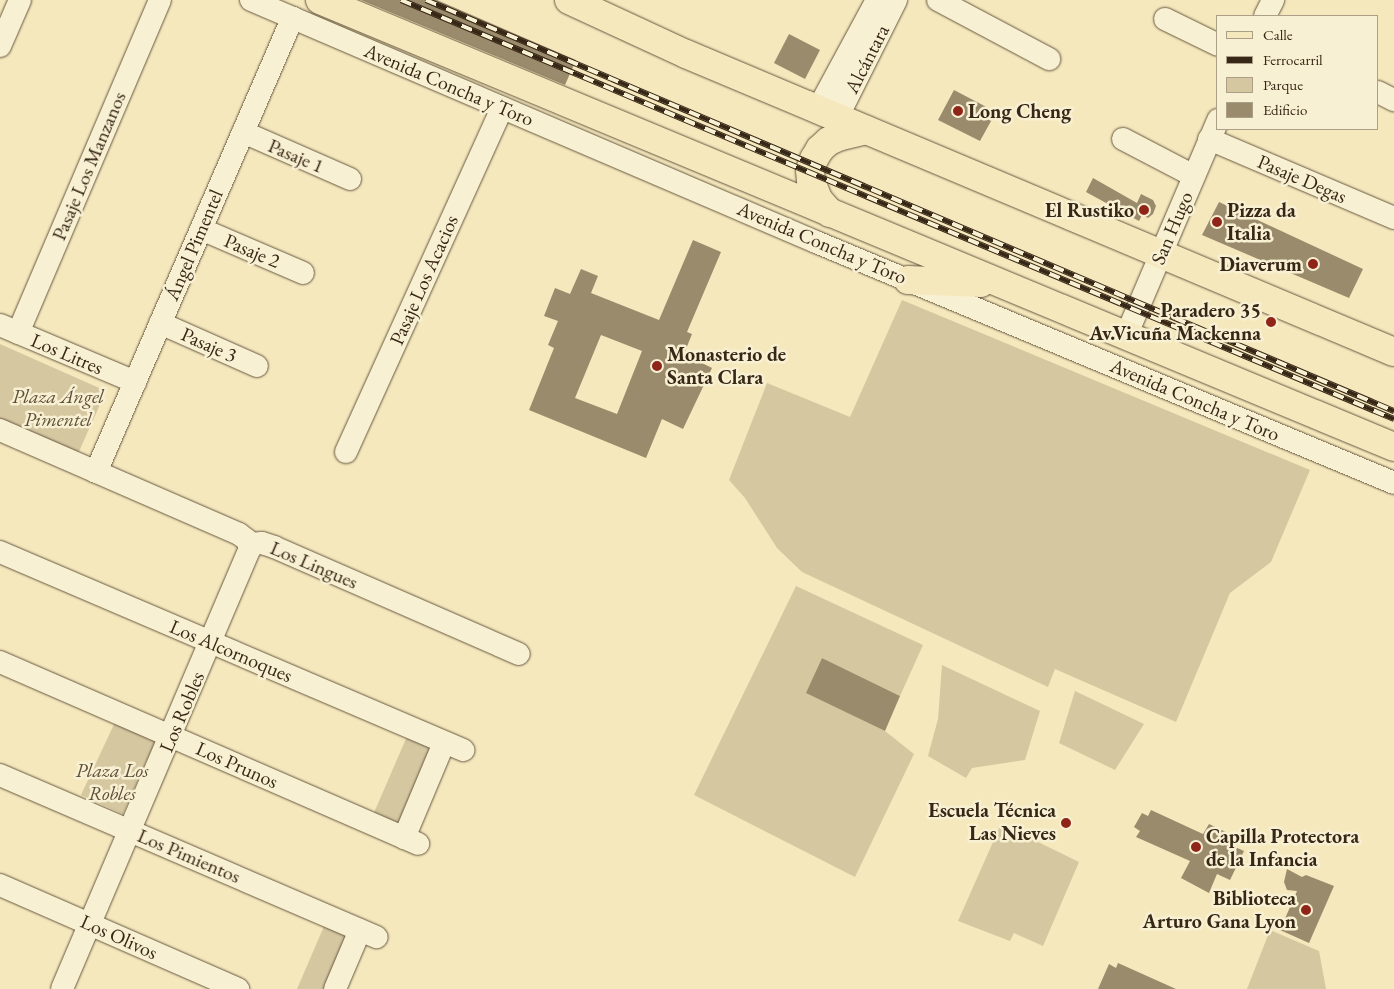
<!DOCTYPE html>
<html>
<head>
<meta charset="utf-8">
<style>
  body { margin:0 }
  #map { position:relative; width:1394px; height:989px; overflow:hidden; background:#f5e8bc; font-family:"EB Garamond",serif }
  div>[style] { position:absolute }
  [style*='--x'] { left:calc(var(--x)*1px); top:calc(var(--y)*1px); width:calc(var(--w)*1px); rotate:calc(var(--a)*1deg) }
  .green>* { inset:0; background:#d5c7a0 }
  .building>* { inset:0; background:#9a8b6c }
  .roads { filter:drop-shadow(0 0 1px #665740) drop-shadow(0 0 1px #665740) }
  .minor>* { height:22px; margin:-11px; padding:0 11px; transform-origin:11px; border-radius:11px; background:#f8f0d3 }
  .major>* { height:28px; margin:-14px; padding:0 14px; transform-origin:14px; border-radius:14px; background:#f5e8bc }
  .rail>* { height:5.5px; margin-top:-2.75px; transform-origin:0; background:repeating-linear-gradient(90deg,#f8f0d3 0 11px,#372716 0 22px); box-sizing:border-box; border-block:1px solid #372716 }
  .dots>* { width:14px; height:14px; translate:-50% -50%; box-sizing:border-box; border:2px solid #f8f0d3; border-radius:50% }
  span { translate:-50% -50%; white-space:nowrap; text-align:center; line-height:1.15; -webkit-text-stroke:5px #f8f0d3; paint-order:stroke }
  .street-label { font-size:20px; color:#372716 }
  .poi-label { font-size:20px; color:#372716; font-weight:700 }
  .left { translate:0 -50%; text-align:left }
  .right { translate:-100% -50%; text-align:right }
  .park-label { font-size:20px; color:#5e4f38; font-style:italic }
  .legend { position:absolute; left:1216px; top:15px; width:162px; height:115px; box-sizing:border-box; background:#f8f0d3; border:1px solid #aba087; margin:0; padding:6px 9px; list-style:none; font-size:15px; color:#372716 }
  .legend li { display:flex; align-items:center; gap:10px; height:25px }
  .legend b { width:25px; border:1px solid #aba087 }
</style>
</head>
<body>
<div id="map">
  <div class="green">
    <i style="clip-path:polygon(902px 300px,1310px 470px,1271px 562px,1230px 593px,1176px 722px,1055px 669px,1048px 687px,802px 572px,777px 548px,745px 498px,729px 480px,767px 383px,850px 417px)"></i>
    <i style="clip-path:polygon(0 344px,106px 391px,77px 456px,0 422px)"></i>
    <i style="clip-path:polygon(796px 586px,923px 645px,900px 696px,822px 658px,807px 693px,885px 731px,914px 754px,855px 877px,694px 795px)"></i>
    <i style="clip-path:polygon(942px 665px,1040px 711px,1025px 760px,972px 768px,966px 778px,928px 756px,938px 719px)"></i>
    <i style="clip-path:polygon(1075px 691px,1144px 724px,1115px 770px,1059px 743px)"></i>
    <i style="clip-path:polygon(116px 720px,157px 737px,123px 814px,81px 795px)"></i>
    <i style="clip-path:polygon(408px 734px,433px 745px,399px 826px,373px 815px)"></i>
    <i style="clip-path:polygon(1001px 824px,1079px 862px,1043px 946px,1014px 933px,1010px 941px,958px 921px)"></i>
    <i style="clip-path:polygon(325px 924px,351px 935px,328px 989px,297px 989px)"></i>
    <i style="clip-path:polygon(1270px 930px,1319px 951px,1326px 989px,1247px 989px)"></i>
  </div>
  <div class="building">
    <i style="clip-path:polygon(361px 0,437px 0,576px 60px,565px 85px)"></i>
    <i style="clip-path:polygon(789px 34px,820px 50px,805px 79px,774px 63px)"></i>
    <i style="clip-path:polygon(954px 90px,996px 112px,980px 141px,938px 120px)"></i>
    <i style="clip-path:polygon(1093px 178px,1137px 203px,1141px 194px,1153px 200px,1156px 206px,1153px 214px,1148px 218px,1142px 215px,1139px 221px,1086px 192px)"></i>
    <i style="clip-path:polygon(1219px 202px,1363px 269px,1349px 298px,1202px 235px)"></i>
    <i style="clip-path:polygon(evenodd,693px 240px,721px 252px,687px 332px,692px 334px,684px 354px,712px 368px,683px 429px,662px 419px,646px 458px,529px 410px,554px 348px,548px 345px,558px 321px,544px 316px,555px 288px,570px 294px,581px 269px,598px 276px,591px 293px,659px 320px,693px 240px,601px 335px,642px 351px,617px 414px,575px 398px,601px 335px)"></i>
    <i style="clip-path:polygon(822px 658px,900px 696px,885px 731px,806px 693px)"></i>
    <i style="clip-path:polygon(1151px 810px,1203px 834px,1209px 824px,1228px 833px,1224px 842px,1244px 851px,1230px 880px,1217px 874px,1209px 893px,1181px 878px,1190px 861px,1136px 837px,1140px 831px,1134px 827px,1142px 813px,1148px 816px)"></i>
    <i style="clip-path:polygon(1287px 869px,1302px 877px,1306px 875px,1334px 886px,1309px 943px,1280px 930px,1297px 891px,1287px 890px,1284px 882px)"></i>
    <i style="clip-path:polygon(1118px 963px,1176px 989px,1098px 989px,1109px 964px,1116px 968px)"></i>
  </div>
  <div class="roads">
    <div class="minor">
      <i style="--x:251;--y:0;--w:615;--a:23.19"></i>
      <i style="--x:816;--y:242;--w:626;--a:22.63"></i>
      <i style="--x:938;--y:0;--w:126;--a:28"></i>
      <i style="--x:1265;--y:16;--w:18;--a:-63"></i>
      <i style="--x:1165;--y:19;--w:59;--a:26.1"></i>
      <i style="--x:0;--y:46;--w:50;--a:-66.5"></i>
      <i style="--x:1378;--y:92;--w:18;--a:27"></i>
      <i style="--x:818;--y:109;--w:124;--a:-61.6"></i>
      <i style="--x:837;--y:118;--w:132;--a:-63.4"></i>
      <i style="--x:243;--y:132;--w:117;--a:23.7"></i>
      <i style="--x:1123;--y:139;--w:80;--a:27.5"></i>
      <i style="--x:1209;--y:139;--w:201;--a:23.1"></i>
      <i style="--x:201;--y:229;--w:111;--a:23.3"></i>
      <i style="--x:160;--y:323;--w:106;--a:23.9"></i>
      <i style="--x:0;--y:325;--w:147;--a:22.9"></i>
      <i style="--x:18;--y:333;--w:362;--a:-66.9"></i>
      <i style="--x:1126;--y:336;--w:235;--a:-66.9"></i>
      <i style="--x:0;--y:430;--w:261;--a:23.5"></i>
      <i style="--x:239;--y:534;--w:10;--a:37"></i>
      <i style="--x:247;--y:540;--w:9;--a:69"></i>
      <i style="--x:250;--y:548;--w:479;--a:113.1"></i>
      <i style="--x:346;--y:452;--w:378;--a:-65.6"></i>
      <i style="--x:96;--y:472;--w:495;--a:-66.6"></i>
      <i style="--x:249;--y:544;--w:13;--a:-4"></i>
      <i style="--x:262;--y:543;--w:13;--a:18"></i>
      <i style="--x:274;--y:547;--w:267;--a:23.6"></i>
      <i style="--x:0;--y:552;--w:504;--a:23.15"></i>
      <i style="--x:0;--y:662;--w:456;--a:23.5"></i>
      <i style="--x:0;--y:775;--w:410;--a:23.3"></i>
      <i style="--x:404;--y:838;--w:103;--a:-67.2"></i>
      <i style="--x:0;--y:885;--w:260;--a:23.6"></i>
      <i style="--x:335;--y:989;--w:64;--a:-67"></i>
    </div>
    <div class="major">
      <i style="--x:320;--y:0;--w:1163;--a:22.6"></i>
      <i style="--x:569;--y:0;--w:129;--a:24.8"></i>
      <i style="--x:686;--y:54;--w:768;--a:22.83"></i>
      <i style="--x:830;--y:213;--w:18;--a:-131"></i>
      <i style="--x:818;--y:199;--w:19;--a:-111"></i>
      <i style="--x:811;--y:181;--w:11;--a:-95"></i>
      <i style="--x:810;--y:170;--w:12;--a:-70"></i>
      <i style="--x:814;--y:159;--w:12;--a:-59"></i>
      <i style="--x:820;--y:149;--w:12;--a:-42"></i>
      <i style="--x:829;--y:141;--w:13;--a:-23"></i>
      <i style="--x:841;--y:136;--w:26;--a:-13"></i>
      <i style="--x:908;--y:280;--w:73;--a:2.4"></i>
    </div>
  </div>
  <div class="rail">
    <i style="--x:401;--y:0;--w:1078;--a:22.88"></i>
    <i style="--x:426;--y:0;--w:1052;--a:23.01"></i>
  </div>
  <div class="dots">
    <i style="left:958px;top:111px;background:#8f2418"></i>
    <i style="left:1144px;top:210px;background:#8f2418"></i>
    <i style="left:1217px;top:222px;background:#8f2418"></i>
    <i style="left:1313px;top:264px;background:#8f2418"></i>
    <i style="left:1271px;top:322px;background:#8f2418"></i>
    <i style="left:657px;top:366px;background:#8f2418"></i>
    <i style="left:1066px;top:823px;background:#8f2418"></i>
    <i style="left:1196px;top:847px;background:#8f2418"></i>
    <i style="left:1306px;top:910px;background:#8f2418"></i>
  </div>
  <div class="street-label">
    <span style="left:867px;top:59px;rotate:-63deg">Alcántara</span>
    <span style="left:449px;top:85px;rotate:23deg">Avenida Concha y Toro</span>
    <span style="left:296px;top:156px;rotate:23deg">Pasaje 1</span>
    <span style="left:89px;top:166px;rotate:-67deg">Pasaje Los Manzanos</span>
    <span style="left:1302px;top:179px;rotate:23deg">Pasaje Degas</span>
    <span style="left:1172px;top:228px;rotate:-67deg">San Hugo</span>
    <span style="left:822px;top:243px;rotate:23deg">Avenida Concha y Toro</span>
    <span style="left:194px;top:245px;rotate:-67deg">Ángel Pimentel</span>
    <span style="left:252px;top:251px;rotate:23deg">Pasaje 2</span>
    <span style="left:424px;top:280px;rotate:-66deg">Pasaje Los Acacios</span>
    <span style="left:209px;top:345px;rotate:24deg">Pasaje 3</span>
    <span style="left:67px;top:354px;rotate:23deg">Los Litres</span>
    <span style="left:1195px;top:400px;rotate:23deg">Avenida Concha y Toro</span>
    <span style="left:314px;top:565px;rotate:23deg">Los Lingues</span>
    <span style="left:231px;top:651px;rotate:23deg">Los Alcornoques</span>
    <span style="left:182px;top:712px;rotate:-67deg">Los Robles</span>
    <span style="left:237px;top:765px;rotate:24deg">Los Prunos</span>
    <span style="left:189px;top:856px;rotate:23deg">Los Pimientos</span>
    <span style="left:119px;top:937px;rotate:24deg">Los Olivos</span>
  </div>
  <div class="poi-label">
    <span class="left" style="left:968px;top:111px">Long Cheng</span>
    <span class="right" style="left:1134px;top:210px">El Rustiko</span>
    <span class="left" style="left:1227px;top:222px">Pizza da<br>Italia</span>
    <span class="right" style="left:1302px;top:264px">Diaverum</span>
    <span class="right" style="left:1261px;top:322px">Paradero 35<br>Av.Vicuña Mackenna</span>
    <span class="left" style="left:667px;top:366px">Monasterio de<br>Santa Clara</span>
    <span class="right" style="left:1056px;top:822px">Escuela Técnica<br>Las Nieves</span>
    <span class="left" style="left:1206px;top:848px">Capilla Protectora<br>de la Infancia</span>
    <span class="right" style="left:1296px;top:910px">Biblioteca<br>Arturo Gana Lyon</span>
  </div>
  <div class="park-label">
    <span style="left:58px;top:408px">Plaza Ángel<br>Pimentel</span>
    <span style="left:112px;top:782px">Plaza Los<br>Robles</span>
  </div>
  <ul class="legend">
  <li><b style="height:6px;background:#f5e8bc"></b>Calle</li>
  <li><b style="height:6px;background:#372716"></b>Ferrocarril</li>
  <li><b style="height:14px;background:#d5c7a0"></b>Parque</li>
  <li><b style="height:14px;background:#9a8b6c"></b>Edificio</li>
  </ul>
</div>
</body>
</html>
